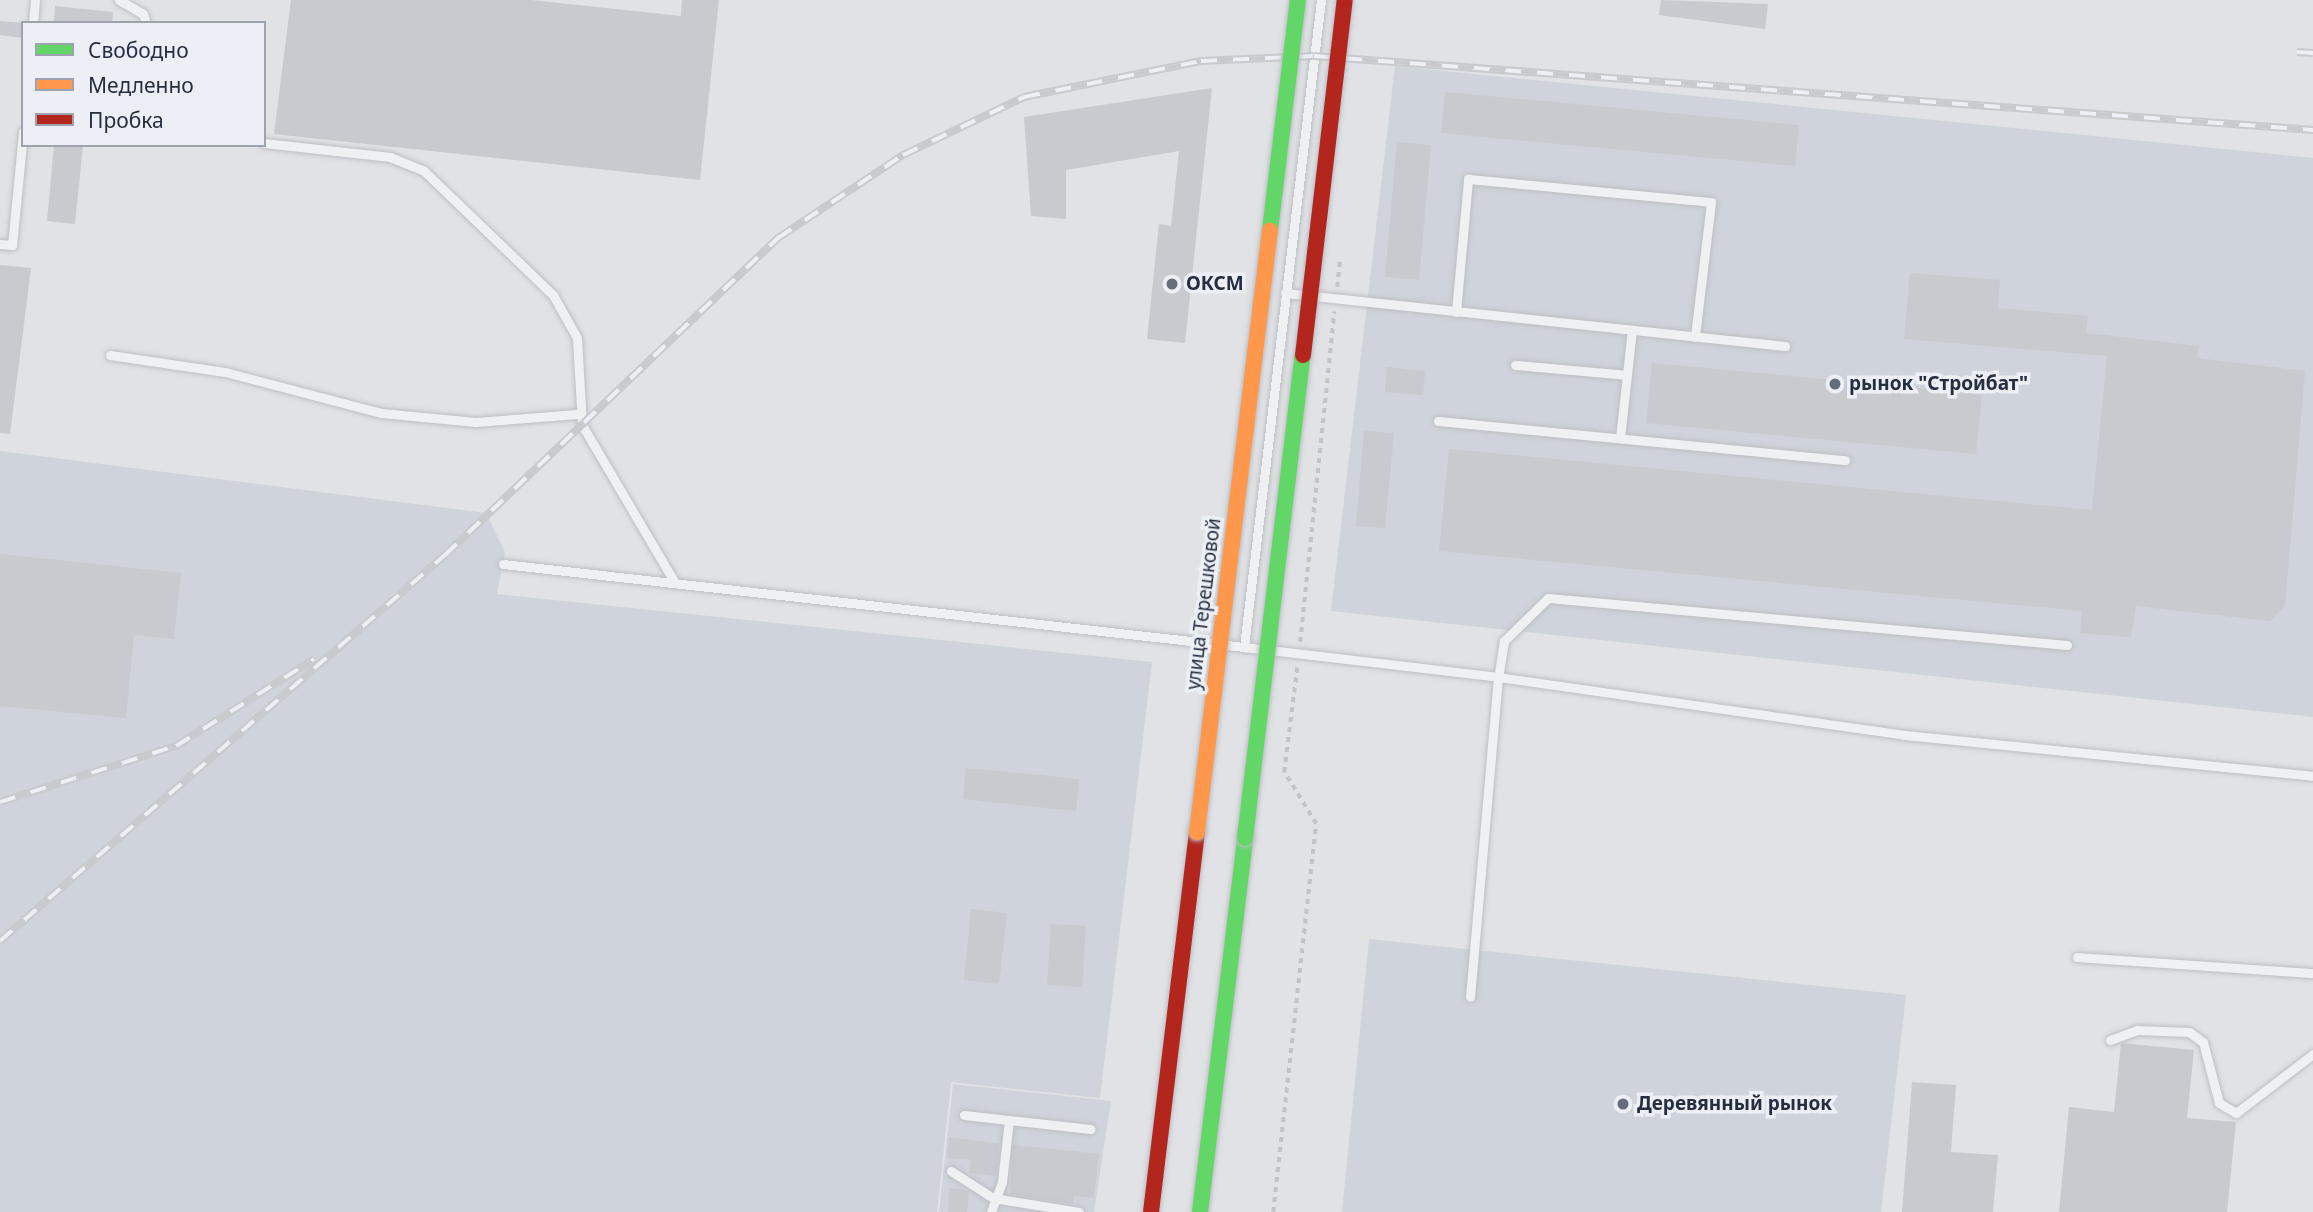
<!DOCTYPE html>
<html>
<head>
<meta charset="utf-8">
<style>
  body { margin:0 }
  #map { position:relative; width:2313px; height:1212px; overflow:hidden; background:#e0e2e5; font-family:"Noto Sans",sans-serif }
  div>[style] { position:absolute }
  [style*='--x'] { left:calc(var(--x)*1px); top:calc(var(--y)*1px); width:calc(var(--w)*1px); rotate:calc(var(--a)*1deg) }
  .built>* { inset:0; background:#cfd3db }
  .building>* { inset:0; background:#c7cace }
  .path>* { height:3.5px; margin-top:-1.75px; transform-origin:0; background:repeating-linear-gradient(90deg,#c2c3c8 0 5px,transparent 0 10px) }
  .roads { filter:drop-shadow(0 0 2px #bdbfc3) drop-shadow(0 0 2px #bdbfc3) }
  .lane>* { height:9px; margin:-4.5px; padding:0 4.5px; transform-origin:4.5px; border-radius:4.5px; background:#eff0f2 }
  .fast>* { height:16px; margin:-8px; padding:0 8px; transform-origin:8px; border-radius:8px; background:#63d668 }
  .jam>* { height:16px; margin:-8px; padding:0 8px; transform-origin:8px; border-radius:8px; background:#b3261e }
  .rail>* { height:8px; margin-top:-4px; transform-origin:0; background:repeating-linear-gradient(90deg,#ecf0f6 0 16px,#c8cacd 0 32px); box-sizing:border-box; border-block:2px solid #c8cacd }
  .bridges { filter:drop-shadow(0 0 2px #bbbfc3) drop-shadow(0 0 2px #bbbfc3) }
  .fast-bridge>* { height:16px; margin:-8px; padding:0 8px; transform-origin:8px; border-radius:8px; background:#63d668 }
  .slow-bridge>* { height:16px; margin:-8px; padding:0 8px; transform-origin:8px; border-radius:8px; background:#ff974d }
  .jam-bridge>* { height:16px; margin:-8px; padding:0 8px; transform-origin:8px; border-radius:8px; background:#b3261e }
  .dots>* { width:19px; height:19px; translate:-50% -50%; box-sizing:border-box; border:4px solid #ecf0f6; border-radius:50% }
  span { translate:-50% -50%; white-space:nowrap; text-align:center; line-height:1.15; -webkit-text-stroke:7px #ecf0f6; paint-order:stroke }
  .poi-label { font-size:19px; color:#252e41; font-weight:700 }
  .left { translate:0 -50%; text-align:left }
  .street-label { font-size:19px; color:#252e41 }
  .legend { position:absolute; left:21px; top:21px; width:245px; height:126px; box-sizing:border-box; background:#ecf0f6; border:2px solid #9ca2ae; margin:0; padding:9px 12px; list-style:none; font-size:21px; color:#252e41 }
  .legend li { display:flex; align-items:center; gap:14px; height:35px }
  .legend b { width:35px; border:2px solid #9ca2ae }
</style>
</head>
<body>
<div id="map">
  <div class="built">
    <i style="clip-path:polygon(1395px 66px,2313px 158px,2313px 717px,1331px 611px)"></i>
    <i style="clip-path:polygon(0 451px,486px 513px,505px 552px,497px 594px,1152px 662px,1100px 1098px,951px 1082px,937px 1212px,0 1212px)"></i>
    <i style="clip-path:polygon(1369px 939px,1906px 995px,1881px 1212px,1342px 1212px)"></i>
    <i style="clip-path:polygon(953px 1084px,1111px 1101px,1094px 1212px,939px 1212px)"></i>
  </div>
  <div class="building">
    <i style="clip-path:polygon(291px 0,531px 0,681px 16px,682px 0,719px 0,700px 180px,274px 134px)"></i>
    <i style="clip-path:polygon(1661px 0,1768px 4px,1765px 29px,1659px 15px)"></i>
    <i style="clip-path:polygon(55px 6px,113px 12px,112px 23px,54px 23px)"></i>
    <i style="clip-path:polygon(0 21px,23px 23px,23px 38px,0 35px)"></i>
    <i style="clip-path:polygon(1212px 88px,1185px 343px,1147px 339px,1159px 224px,1171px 226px,1179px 151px,1066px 170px,1066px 219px,1031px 216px,1024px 117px)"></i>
    <i style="clip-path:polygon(1445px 92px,1799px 125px,1795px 166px,1441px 133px)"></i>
    <i style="clip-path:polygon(1397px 142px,1431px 145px,1419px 280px,1385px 277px)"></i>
    <i style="clip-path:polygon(54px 145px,83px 145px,75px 224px,47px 221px)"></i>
    <i style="clip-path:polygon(0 265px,31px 268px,10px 434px,0 433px)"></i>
    <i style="clip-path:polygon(1910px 273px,2000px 280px,1998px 308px,2088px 316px,2086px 333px,2199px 346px,2197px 358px,2305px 371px,2285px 606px,2270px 621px,2136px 606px,2131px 637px,2080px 633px,2082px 611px,1439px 551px,1449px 449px,2092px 510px,2107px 356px,1904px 339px)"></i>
    <i style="clip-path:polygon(1652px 363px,1982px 394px,1976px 454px,1646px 423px)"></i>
    <i style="clip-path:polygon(1387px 367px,1425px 371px,1423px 395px,1385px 392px)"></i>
    <i style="clip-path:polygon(1364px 431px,1394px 433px,1385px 528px,1356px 526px)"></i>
    <i style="clip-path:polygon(0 554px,181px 573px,174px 639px,134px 635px,126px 718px,0 706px)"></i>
    <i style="clip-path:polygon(966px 768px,1079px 779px,1076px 811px,963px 799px)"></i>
    <i style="clip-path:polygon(971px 909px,1007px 913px,999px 984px,964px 980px)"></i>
    <i style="clip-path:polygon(1051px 924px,1086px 926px,1082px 987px,1047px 985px)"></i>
    <i style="clip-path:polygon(2121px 1043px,2194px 1050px,2187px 1118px,2236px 1122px,2227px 1212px,2059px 1212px,2069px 1107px,2114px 1112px)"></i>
    <i style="clip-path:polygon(1912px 1082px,1956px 1085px,1951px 1152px,1998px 1155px,1993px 1212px,1902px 1212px)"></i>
    <i style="clip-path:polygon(949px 1137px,999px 1144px,996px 1176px,969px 1173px,971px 1160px,947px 1158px)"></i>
    <i style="clip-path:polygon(1013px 1145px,1099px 1154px,1094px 1198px,1074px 1196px,1073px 1204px,1010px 1194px)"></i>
    <i style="clip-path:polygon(949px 1188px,969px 1191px,967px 1212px,948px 1212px)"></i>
  </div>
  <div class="path">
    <i style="--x:1337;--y:287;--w:27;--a:-84"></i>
    <i style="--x:1300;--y:642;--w:332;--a:-84.1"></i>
    <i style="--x:1273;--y:1212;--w:390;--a:-83.7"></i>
    <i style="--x:1316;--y:824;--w:61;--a:-121.6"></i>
    <i style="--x:1284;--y:772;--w:106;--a:-82.9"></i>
  </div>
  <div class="roads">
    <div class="lane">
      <i style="--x:119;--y:0;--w:28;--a:30"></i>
      <i style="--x:143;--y:14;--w:9;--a:72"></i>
      <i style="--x:1321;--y:0;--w:652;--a:96.79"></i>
      <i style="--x:1244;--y:647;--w:256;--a:6.7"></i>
      <i style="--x:1498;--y:677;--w:321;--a:95"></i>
      <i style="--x:33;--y:23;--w:23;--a:-85"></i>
      <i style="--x:264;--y:143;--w:127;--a:6.3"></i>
      <i style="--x:390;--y:157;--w:35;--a:22"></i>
      <i style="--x:423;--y:170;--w:180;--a:43.9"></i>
      <i style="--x:553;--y:295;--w:49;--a:60.8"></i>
      <i style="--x:577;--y:338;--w:87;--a:86.7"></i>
      <i style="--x:582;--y:425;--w:183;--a:59.5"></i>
      <i style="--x:0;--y:244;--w:12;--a:5"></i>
      <i style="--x:12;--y:245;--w:114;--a:-84.4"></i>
      <i style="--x:1285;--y:293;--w:503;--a:6.05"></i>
      <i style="--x:1456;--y:312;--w:134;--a:-84.8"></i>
      <i style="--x:1468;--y:179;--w:244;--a:5.4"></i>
      <i style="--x:1711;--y:202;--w:136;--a:96.8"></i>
      <i style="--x:110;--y:355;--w:116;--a:8.4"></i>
      <i style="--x:225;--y:372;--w:161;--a:14.7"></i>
      <i style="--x:381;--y:413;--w:95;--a:5.4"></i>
      <i style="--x:476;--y:422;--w:101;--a:-4.5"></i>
      <i style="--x:1515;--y:365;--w:112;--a:5.1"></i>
      <i style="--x:1438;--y:421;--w:409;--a:5.5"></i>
      <i style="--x:1620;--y:438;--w:109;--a:-83.7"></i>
      <i style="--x:503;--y:564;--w:746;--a:6.39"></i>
      <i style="--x:2067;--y:645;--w:521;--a:-174.83"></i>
      <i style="--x:1548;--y:598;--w:62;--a:135.7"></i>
      <i style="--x:1504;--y:641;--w:36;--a:99"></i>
      <i style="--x:1498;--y:677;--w:410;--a:8.1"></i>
      <i style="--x:1904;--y:735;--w:411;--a:5.7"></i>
      <i style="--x:2077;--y:957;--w:237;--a:3.9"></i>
      <i style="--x:2110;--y:1040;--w:29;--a:-20"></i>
      <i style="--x:2137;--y:1030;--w:52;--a:2.2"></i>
      <i style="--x:2189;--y:1032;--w:17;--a:36"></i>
      <i style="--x:2203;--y:1042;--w:63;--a:75.3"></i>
      <i style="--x:2219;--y:1103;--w:20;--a:30"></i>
      <i style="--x:2236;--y:1113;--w:97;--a:-37.5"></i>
      <i style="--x:964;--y:1115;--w:45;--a:6.3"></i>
      <i style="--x:951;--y:1171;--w:50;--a:32.7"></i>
      <i style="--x:993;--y:1198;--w:87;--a:9.2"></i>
      <i style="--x:991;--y:1212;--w:32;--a:-70"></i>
      <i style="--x:1002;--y:1182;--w:62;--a:-83.6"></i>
      <i style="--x:1009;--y:1120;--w:82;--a:6.3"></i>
    </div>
    <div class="fast">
      <i style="--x:1200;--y:1212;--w:377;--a:-83.1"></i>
    </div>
    <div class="jam">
      <i style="--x:1151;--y:1212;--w:383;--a:-83.1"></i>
    </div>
  </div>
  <div class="rail">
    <i style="--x:2297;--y:52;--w:16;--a:4"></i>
    <i style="--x:0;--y:802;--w:185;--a:-17.7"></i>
    <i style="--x:176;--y:746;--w:163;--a:-32.2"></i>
    <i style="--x:0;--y:941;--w:589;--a:-40.94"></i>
    <i style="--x:445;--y:555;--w:460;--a:-43.6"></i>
    <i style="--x:778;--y:238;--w:150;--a:-33.6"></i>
    <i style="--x:903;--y:155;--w:134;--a:-25.6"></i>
    <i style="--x:1024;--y:97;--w:181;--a:-11.5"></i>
    <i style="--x:1201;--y:61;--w:113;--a:-2.5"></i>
    <i style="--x:1314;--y:56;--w:1002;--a:4.24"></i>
  </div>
  <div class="bridges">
    <div class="fast-bridge">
      <i style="--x:1270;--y:230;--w:232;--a:-83.1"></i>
      <i style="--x:1245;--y:838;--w:486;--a:-83.2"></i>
    </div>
    <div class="slow-bridge">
      <i style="--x:1197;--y:832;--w:606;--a:-83.09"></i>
    </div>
    <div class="jam-bridge">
      <i style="--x:1303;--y:355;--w:357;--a:-83.3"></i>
    </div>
  </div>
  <div class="dots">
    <i style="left:1172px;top:284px;background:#666d7a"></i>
    <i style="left:1835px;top:384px;background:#666d7a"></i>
    <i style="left:1623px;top:1104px;background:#666d7a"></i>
  </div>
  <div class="poi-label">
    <span class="left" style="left:1186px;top:284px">ОКСМ</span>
    <span class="left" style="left:1849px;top:384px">рынок "Стройбат"</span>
    <span class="left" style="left:1637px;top:1104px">Деревянный рынок</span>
  </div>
  <div class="street-label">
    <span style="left:1204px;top:604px;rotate:-83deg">улица Терешковой</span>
  </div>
  <ul class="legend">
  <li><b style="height:9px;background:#63d668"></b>Свободно</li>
  <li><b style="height:9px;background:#ff974d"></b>Медленно</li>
  <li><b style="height:9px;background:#b3261e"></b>Пробка</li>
  </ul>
</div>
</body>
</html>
